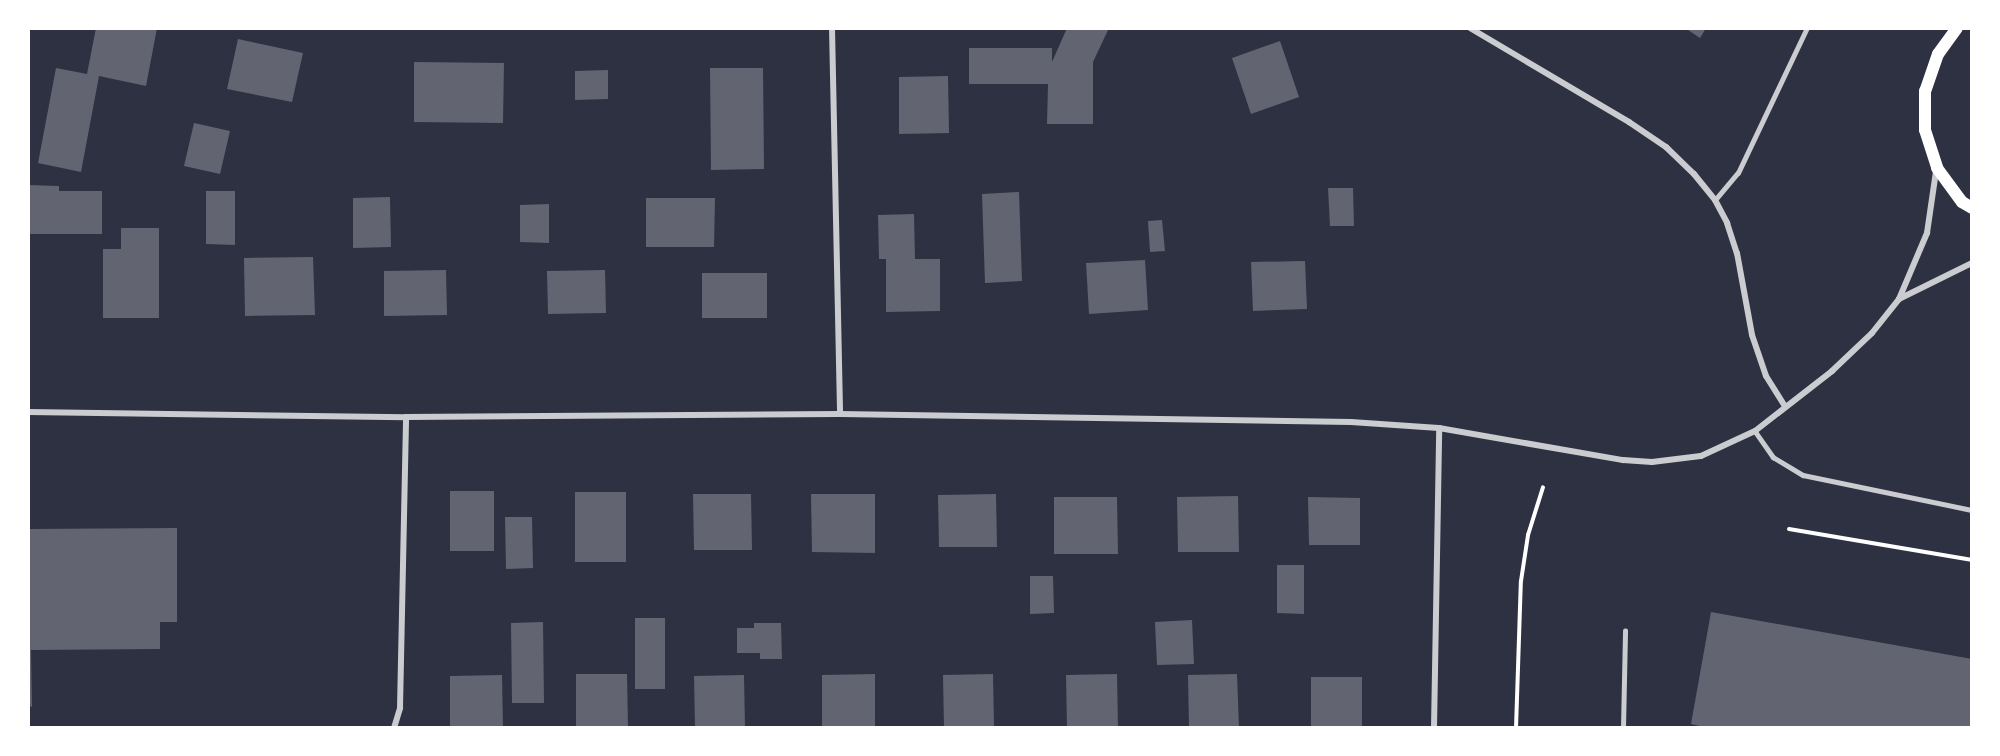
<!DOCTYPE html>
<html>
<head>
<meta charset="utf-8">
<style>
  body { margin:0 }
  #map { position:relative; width:2000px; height:756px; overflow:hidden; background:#2d3142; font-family:Jost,sans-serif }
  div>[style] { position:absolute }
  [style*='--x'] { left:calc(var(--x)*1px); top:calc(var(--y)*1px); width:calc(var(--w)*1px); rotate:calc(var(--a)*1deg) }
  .building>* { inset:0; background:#626471 }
  .path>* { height:4px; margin:-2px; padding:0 2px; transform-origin:2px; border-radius:2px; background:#fff }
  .service>* { height:4.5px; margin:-2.25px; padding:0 2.25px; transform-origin:2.25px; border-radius:2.25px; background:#caccd0 }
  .minor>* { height:6px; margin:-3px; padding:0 3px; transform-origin:3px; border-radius:3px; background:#caccd0 }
  .secondary>* { height:12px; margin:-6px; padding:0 6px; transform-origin:6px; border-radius:6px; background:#fff }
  span { translate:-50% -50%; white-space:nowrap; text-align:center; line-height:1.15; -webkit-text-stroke:5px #fff; paint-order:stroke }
  .frame { position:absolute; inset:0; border:30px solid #fff; pointer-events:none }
</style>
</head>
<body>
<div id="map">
  <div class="building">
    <i style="clip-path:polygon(96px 28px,157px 28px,146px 86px,99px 76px,81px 172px,38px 163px,56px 68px,87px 74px)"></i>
    <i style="clip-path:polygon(1067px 28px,1109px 28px,1093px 62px,1093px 124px,1047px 124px,1048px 84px,969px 84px,969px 48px,1052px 48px,1052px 62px)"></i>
    <i style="clip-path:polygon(1685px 28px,1706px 28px,1700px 38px)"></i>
    <i style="clip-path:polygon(238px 39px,303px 53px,292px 102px,227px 89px)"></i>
    <i style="clip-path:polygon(1280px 41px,1299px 97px,1251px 114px,1232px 58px)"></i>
    <i style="clip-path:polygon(414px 62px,504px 63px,503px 123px,414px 122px)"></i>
    <i style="clip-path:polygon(710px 68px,763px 68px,764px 169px,711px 170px)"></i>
    <i style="clip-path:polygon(608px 70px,608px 99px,575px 100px,575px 71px)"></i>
    <i style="clip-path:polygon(948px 76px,949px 133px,899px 134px,899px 77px)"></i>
    <i style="clip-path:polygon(194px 123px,230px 131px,220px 174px,184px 166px)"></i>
    <i style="clip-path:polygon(28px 185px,59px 186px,59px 191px,102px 191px,102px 234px,28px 234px)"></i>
    <i style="clip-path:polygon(1328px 188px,1353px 188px,1354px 226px,1330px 226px)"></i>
    <i style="clip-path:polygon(206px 191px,235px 191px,235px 245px,206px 244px)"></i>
    <i style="clip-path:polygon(1019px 192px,1022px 281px,985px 283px,982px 194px)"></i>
    <i style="clip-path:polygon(390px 197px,391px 247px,353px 248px,353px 198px)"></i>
    <i style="clip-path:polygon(646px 198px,715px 198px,714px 247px,646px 247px)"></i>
    <i style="clip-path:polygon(549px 204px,549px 243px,520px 242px,520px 205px)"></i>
    <i style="clip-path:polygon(914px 214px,915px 259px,940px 259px,940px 311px,886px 312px,886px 259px,879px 259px,878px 215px)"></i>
    <i style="clip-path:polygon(1162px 220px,1165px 251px,1150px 252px,1148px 221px)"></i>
    <i style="clip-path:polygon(121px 228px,159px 228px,159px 318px,103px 318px,103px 249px,121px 249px)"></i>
    <i style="clip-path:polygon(313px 257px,315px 315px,245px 316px,244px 258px)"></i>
    <i style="clip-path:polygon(1145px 260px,1148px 310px,1089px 314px,1086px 263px)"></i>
    <i style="clip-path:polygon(1305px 261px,1307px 309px,1253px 311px,1251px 262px)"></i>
    <i style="clip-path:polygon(446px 270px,447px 315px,384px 316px,384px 271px)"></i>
    <i style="clip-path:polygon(605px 270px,606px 313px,548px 314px,547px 271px)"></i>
    <i style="clip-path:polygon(702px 273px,767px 273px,767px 318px,702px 318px)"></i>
    <i style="clip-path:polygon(450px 491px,494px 491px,494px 551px,450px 551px)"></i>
    <i style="clip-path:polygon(575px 492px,626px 492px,626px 562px,575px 562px)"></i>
    <i style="clip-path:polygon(693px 494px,751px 494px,752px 550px,694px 550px)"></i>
    <i style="clip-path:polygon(811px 494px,875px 494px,875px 553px,812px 552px)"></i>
    <i style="clip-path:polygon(996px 494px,997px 547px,939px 547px,938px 495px)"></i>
    <i style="clip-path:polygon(1238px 496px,1239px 552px,1178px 552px,1177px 497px)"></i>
    <i style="clip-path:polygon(1054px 497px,1117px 497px,1118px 554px,1054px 554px)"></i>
    <i style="clip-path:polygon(1308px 497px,1360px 498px,1360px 545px,1309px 545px)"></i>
    <i style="clip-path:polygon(505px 517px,532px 517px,533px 568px,506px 569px)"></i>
    <i style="clip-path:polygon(177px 528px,177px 622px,160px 622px,160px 649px,31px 650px,32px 707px,28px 705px,28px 529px)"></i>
    <i style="clip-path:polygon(1277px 565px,1304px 565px,1304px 614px,1277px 613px)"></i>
    <i style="clip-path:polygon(1030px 576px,1053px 576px,1054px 613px,1030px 614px)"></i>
    <i style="clip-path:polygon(1711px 612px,1972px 659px,1972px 728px,1708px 728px,1691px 724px)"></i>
    <i style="clip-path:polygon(635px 618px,665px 618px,665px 689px,635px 689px)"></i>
    <i style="clip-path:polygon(1192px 620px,1194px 664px,1157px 665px,1155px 622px)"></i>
    <i style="clip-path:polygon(543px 622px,544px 703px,512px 703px,511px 623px)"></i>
    <i style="clip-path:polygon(754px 623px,781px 623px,782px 659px,760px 659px,760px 653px,737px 653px,737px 628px,754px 628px)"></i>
    <i style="clip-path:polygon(576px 674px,627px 674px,628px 728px,576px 728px)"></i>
    <i style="clip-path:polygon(875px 674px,875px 728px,822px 728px,822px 675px)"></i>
    <i style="clip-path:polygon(993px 674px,994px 727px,944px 728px,943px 675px)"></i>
    <i style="clip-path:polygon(1117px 674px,1118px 728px,1067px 728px,1066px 675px)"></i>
    <i style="clip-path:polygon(1237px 674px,1239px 728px,1189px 728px,1188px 675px)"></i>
    <i style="clip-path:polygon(502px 675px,503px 728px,450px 728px,450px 676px)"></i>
    <i style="clip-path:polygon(744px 675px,745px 728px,695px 728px,694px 676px)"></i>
    <i style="clip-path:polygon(1311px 677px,1362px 677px,1362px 728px,1311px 728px)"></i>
  </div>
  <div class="path">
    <i style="--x:1789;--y:529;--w:186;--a:9.6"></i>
    <i style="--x:1516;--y:728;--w:147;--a:-88.1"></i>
    <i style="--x:1521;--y:581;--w:47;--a:-81.3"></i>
    <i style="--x:1528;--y:535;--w:50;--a:-72.6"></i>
  </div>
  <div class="service">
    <i style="--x:1715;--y:200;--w:35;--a:-50"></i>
    <i style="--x:1738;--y:173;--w:161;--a:-64.6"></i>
    <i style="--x:1755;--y:431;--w:32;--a:55"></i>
    <i style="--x:1773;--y:457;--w:35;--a:31"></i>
    <i style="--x:1803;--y:475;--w:173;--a:11.7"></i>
    <i style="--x:1623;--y:728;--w:97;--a:-88.8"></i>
  </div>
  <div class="minor">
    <i style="--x:832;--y:28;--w:386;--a:88.8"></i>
    <i style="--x:1470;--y:28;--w:185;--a:30.6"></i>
    <i style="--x:1629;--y:122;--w:45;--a:34"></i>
    <i style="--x:1666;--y:147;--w:39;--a:44"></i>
    <i style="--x:1694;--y:174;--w:33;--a:51"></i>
    <i style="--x:1715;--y:200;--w:26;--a:62"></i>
    <i style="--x:1727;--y:223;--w:32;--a:72"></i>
    <i style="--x:1737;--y:253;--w:83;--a:79.6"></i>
    <i style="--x:1752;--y:335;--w:43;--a:71.1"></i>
    <i style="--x:1766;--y:376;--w:36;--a:58"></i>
    <i style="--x:1899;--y:299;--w:81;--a:-26.3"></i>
    <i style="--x:28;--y:412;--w:378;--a:0.8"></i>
    <i style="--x:406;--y:417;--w:434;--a:-0.4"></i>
    <i style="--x:840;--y:414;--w:511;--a:0.9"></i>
    <i style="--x:1351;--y:422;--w:88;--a:3.9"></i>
    <i style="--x:1439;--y:428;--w:187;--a:9.9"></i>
    <i style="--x:1623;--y:460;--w:29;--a:4"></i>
    <i style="--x:1652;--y:462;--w:49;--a:-7"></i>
    <i style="--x:1701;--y:456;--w:60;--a:-24.8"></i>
    <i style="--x:1755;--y:431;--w:98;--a:-37.9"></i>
    <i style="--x:1832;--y:371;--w:55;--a:-43.5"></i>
    <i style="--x:1872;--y:333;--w:43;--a:-51.5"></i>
    <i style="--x:1899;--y:299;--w:72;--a:-67"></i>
    <i style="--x:1927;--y:233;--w:63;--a:-81.7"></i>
    <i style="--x:394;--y:728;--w:21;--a:-73"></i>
    <i style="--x:400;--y:708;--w:291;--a:-88.8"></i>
    <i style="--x:1434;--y:728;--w:300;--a:-89"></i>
  </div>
  <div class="secondary">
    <i style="--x:1957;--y:28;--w:32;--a:126"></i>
    <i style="--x:1938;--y:54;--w:39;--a:109"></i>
    <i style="--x:1925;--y:91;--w:39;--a:90"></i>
    <i style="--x:1925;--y:130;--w:40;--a:72"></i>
    <i style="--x:1937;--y:168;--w:42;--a:53.7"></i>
    <i style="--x:1962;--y:202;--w:12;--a:31"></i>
  </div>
  <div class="frame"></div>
</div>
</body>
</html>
